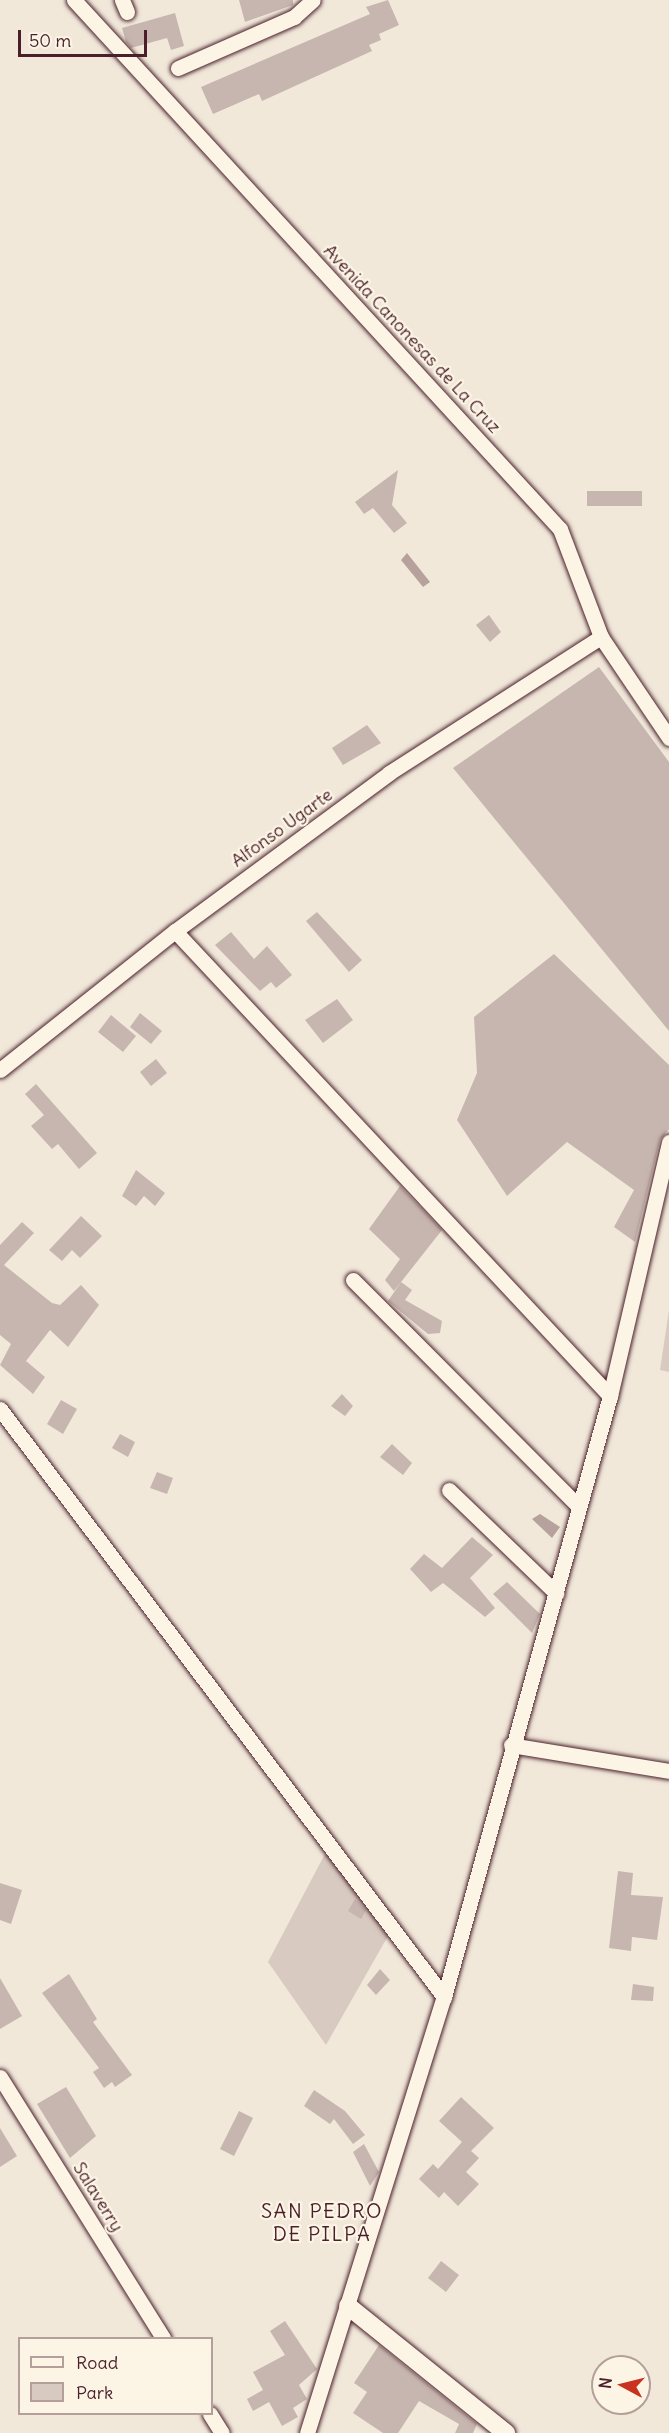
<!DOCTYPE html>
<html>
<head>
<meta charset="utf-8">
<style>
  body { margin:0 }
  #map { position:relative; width:669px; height:2433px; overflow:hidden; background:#f1e8da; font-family:Delius,sans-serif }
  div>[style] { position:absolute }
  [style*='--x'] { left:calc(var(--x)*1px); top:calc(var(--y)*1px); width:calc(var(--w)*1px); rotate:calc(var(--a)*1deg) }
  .green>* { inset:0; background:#d8cac0 }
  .water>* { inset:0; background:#b6a19c }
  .building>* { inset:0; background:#c7b6af }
  .roads { filter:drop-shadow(0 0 2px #4a1f2b) drop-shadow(0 0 2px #4a1f2b) }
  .minor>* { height:15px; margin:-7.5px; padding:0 7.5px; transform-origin:7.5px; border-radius:7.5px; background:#fcf5e5 }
  .tertiary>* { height:18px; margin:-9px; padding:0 9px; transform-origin:9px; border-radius:9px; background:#fcf5e5 }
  span { translate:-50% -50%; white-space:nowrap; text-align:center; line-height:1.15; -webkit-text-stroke:4.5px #fcf5e5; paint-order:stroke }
  .street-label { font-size:18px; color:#4a1f2b }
  .neighbourhood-label { font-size:20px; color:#4a1f2b; letter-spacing:1.5px }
  .legend { position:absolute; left:18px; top:2337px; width:195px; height:78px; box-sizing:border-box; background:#fcf5e5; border:2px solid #b59f9b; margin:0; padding:8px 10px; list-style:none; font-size:18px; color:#4a1f2b }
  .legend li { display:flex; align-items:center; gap:12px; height:30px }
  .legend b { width:30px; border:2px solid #b59f9b }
  .north { position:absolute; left:591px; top:2355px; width:60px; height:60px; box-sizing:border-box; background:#fcf5e5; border:2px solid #b59f9b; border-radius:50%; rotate:277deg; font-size:16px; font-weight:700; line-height:24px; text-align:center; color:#4a1f2b }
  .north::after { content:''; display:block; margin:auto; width:21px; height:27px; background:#c8321e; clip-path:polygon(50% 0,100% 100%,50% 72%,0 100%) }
  .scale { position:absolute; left:18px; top:30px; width:129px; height:27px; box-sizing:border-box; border:3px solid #4a1f2b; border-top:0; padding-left:8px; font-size:18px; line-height:21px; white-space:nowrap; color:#4a1f2b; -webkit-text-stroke:4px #fcf5e5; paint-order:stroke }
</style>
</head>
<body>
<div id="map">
  <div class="green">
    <i style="clip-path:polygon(669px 1310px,669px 1372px,660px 1370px)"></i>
    <i style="clip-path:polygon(326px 1852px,388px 1936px,326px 2045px,268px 1962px)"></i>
  </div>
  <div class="water">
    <i style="clip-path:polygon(407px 553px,430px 582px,423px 587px,401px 560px)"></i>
    <i style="clip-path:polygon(540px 1514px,560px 1527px,552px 1538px,532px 1519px)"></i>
  </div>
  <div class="building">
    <i style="clip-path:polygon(239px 0,293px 0,293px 5px,245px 22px)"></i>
    <i style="clip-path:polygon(388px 0,399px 25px,379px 34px,381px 40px,369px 45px,372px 51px,262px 101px,259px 94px,213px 114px,201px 87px,370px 14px,366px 7px)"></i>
    <i style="clip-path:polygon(175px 13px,184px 46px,171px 50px,167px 38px,131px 48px,126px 42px,122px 28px)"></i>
    <i style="clip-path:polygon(398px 470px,392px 505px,407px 523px,394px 533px,373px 508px,364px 514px,355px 502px)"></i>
    <i style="clip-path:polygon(587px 491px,642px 491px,642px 506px,587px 506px)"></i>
    <i style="clip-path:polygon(489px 615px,501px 632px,490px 642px,476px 625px)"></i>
    <i style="clip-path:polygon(599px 667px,669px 762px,669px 1031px,453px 768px)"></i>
    <i style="clip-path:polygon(367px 725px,381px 743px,343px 765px,332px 748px)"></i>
    <i style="clip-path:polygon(317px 912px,362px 960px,349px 972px,306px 921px)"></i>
    <i style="clip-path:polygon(231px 932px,254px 959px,267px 946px,292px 975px,276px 988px,271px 982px,260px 991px,215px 945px)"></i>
    <i style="clip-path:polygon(554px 954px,669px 1065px,669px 1129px,660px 1140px,635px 1242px,614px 1227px,634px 1190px,567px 1142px,507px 1196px,457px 1120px,477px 1073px,474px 1017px)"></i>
    <i style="clip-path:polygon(337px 999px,353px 1020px,323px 1043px,305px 1020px)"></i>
    <i style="clip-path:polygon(140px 1013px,162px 1031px,151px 1044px,130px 1027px)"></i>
    <i style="clip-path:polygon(111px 1015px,136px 1036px,123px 1052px,98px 1032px)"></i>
    <i style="clip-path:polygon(156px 1059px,167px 1073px,151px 1086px,140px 1072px)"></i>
    <i style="clip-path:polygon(36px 1084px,97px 1153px,79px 1169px,58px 1144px,52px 1149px,31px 1126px,44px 1115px,25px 1094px)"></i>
    <i style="clip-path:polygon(136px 1170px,165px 1193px,155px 1206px,144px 1196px,136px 1206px,122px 1196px)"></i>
    <i style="clip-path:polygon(400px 1186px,442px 1230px,394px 1291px,385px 1280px,400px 1259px,369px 1229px)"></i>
    <i style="clip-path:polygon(81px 1216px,102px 1236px,80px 1258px,72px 1250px,62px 1261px,49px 1250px)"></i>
    <i style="clip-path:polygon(22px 1222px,34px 1233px,4px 1265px,52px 1303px,60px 1305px,81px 1285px,99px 1305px,68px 1347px,50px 1330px,26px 1361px,45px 1377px,33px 1394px,0 1365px,11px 1344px,0 1335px,0 1245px)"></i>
    <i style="clip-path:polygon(401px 1282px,412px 1290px,405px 1300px,442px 1321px,440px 1333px,428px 1334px,388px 1301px)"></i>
    <i style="clip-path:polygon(342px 1394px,353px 1406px,345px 1416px,331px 1406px)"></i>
    <i style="clip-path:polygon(61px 1400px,77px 1409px,63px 1434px,47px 1424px)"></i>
    <i style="clip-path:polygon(120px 1434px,135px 1442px,128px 1457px,112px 1448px)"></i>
    <i style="clip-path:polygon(392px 1444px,412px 1463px,403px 1475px,380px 1457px)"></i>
    <i style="clip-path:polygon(157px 1472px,173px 1478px,167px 1494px,150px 1488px)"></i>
    <i style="clip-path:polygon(472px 1537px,493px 1555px,470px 1578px,495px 1608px,485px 1617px,443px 1583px,431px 1592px,410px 1569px,424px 1554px,442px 1568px)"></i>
    <i style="clip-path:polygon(507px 1582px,540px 1614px,532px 1633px,493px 1594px)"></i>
    <i style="clip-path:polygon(618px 1871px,633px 1873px,631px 1895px,663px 1897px,657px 1940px,632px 1937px,631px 1951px,609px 1948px)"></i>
    <i style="clip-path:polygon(0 1883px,22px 1890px,11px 1924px,0 1920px)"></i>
    <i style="clip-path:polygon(355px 1899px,366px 1910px,361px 1919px,348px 1911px)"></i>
    <i style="clip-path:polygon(380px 1969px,390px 1980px,376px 1995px,367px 1985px)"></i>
    <i style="clip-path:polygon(69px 1974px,97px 2019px,93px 2022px,132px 2075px,115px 2087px,112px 2082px,104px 2088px,93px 2072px,99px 2068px,42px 1993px)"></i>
    <i style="clip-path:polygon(0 1978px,22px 2016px,0 2029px)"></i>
    <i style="clip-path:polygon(633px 1984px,654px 1987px,653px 2001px,631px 2000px)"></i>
    <i style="clip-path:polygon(66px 2087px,96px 2136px,70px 2158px,37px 2104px)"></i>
    <i style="clip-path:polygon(314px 2090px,345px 2111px,365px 2135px,353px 2144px,334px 2119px,330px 2124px,304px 2106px)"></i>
    <i style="clip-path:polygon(461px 2097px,494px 2128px,471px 2151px,479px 2158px,466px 2172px,479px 2184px,458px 2206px,444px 2192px,439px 2198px,419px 2179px,433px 2164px,438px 2169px,462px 2142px,439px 2121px)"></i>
    <i style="clip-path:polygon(239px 2111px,253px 2118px,234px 2156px,220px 2149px)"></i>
    <i style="clip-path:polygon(0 2128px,17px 2156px,0 2167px)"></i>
    <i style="clip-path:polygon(364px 2144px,379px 2172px,370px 2186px,353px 2152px)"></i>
    <i style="clip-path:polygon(441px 2261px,459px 2275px,446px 2292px,428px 2278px)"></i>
    <i style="clip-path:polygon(285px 2321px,317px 2369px,299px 2385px,307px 2399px,293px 2408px,298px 2417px,282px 2426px,269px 2402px,253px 2411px,247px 2399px,263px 2390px,253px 2372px,285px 2355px,270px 2331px)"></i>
    <i style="clip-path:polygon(379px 2345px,477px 2424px,473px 2433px,455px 2433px,459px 2424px,419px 2401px,398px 2433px,383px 2433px,353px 2413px,367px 2392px,354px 2383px)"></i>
  </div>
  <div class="roads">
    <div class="minor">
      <i style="--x:74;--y:0;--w:718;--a:47.43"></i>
      <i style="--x:560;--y:529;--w:116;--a:69.2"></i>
      <i style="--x:601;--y:637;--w:122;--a:56"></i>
      <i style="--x:122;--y:0;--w:13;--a:67"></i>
      <i style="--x:178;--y:68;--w:127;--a:-23.7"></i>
      <i style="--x:294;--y:17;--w:25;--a:-42"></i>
      <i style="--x:175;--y:931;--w:637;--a:46.91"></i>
      <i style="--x:0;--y:1070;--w:223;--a:-38.5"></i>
      <i style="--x:175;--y:931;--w:266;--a:-36.4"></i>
      <i style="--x:389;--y:773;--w:252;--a:-32.7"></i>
      <i style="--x:353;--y:1280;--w:319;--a:45.1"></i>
      <i style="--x:0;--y:1409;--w:737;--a:52.94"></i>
      <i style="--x:449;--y:1490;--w:149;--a:43.9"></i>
      <i style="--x:511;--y:1745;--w:160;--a:9.3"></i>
      <i style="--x:0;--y:2077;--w:308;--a:58"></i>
      <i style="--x:210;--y:2414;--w:22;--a:58"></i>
      <i style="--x:307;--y:2433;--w:457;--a:-72.6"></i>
      <i style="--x:444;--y:1997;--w:624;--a:-74.56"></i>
      <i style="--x:610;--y:1396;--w:261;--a:-76.9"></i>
    </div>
    <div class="tertiary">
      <i style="--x:348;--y:2306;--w:203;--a:38.8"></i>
    </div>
  </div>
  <div class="street-label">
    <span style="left:412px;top:339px;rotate:47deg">Avenida Canonesas de La Cruz</span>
    <span style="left:282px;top:828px;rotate:-36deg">Alfonso Ugarte</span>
    <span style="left:98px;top:2197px;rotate:58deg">Salaverry</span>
  </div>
  <div class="neighbourhood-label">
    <span style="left:322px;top:2222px">SAN PEDRO<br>DE PILPA</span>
  </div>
  <ul class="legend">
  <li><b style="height:8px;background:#fcf5e5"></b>Road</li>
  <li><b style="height:16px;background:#d8cac0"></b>Park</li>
  </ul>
  <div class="north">N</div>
  <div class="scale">50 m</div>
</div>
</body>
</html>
